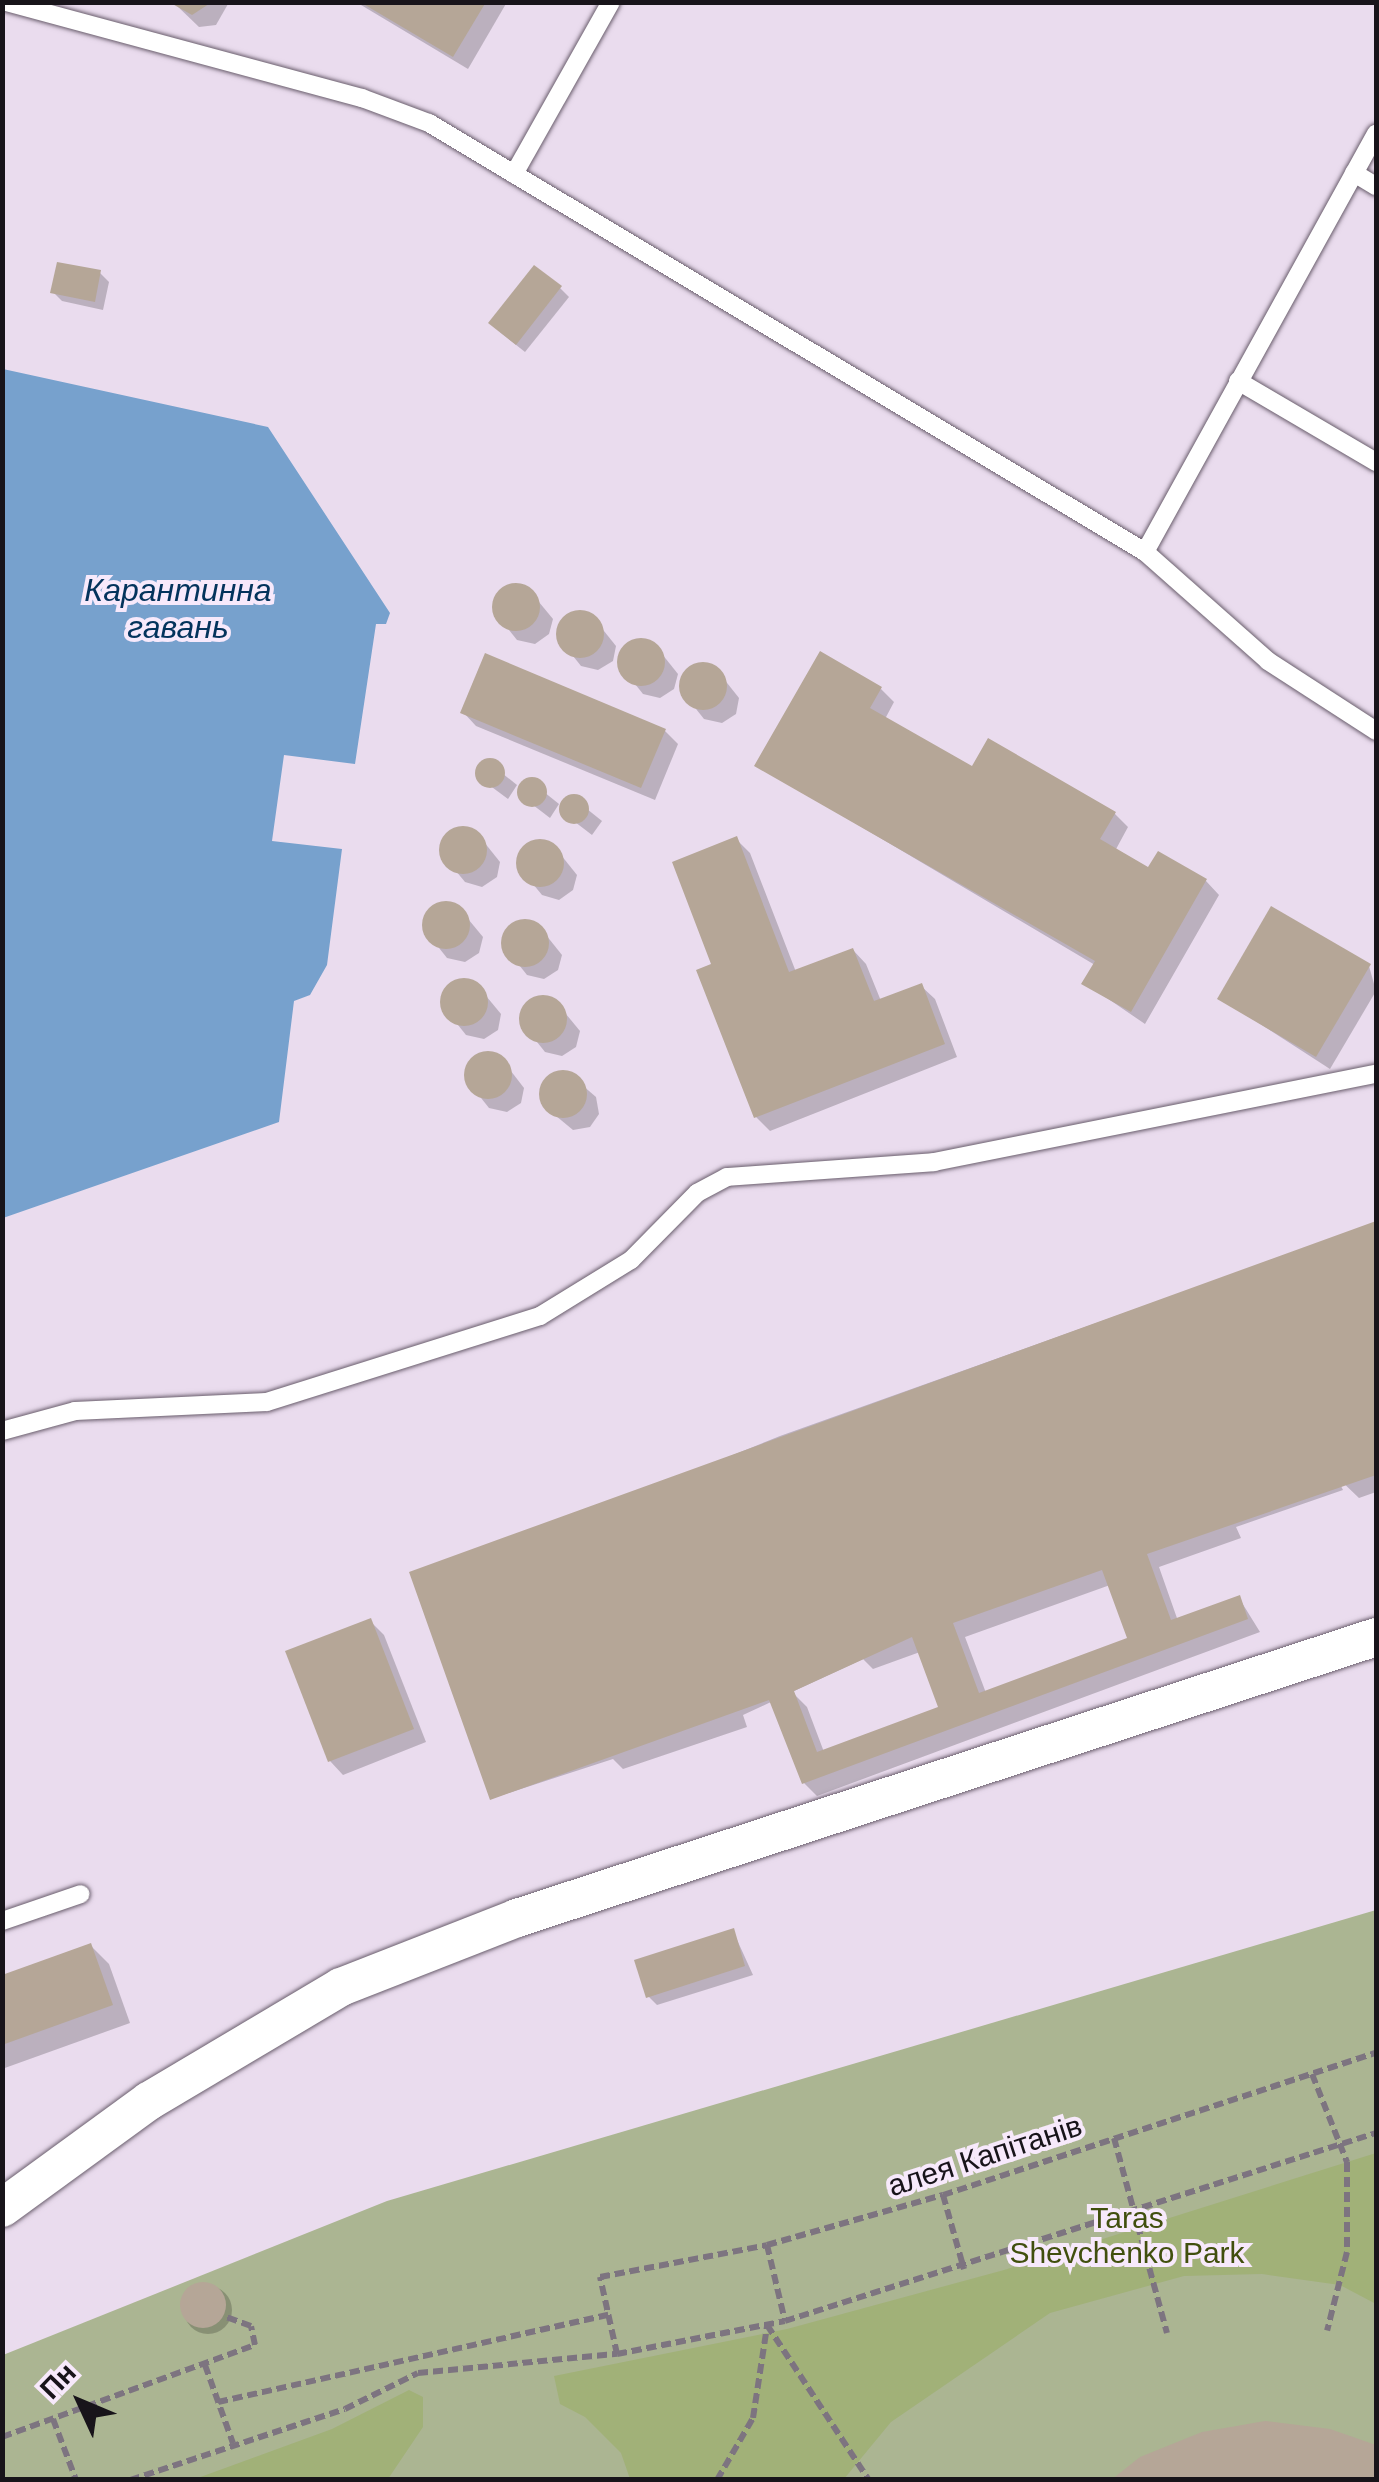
<!DOCTYPE html>
<html>
<head>
<meta charset="utf-8">
<style>
  body { margin:0 }
  #map { position:relative; width:1379px; height:2482px; overflow:hidden; background:#eadcee; font-family:Arial,sans-serif }
  div>[style] { position:absolute }
  [style*='--x'] { left:calc(var(--x)*1px); top:calc(var(--y)*1px); width:calc(var(--w)*1px); rotate:calc(var(--a)*1deg) }
  .green>* { inset:0; background:#abb592 }
  .forest>* { inset:0; background:#a1b178 }
  .water>* { inset:0; background:#77a1cd }
  .shadow>* { inset:0; background:#0003 }
  .round { border-radius:50% }
  .building>* { inset:0; background:#b5a697 }
  .path>* { height:6px; margin-top:-3px; transform-origin:0; background:repeating-linear-gradient(90deg,#7d7480 0 10px,transparent 0 15px) }
  .roads { filter:drop-shadow(0 0 2px #695d6c) drop-shadow(0 0 2px #695d6c) }
  .lane>* { height:18px; margin:-9px; padding:0 9px; transform-origin:9px; border-radius:9px; background:#fff }
  .street>* { height:38px; margin:-19px; padding:0 19px; transform-origin:19px; border-radius:19px; background:#fff }
  span { translate:-50% -50%; white-space:nowrap; text-align:center; line-height:1.15; -webkit-text-stroke:8px #f7e9fb; paint-order:stroke }
  .street-label { font-size:30px; color:#18141a }
  .park-label { font-size:30px; color:#414f0e }
  .water-label { font-size:32px; color:#03335c; font-style:italic }
  .frame { position:absolute; inset:0; border:5px solid #18141a; pointer-events:none }
  .north { position:absolute; left:30px; top:2352px; width:100px; height:100px; -webkit-text-stroke:8px #f7e9fb; paint-order:stroke; rotate:314deg; font-size:28px; font-weight:700; line-height:40px; text-align:center; color:#18141a }
  .north::after { content:''; display:block; margin:auto; width:35px; height:45px; background:#18141a; clip-path:polygon(50% 0,100% 100%,50% 72%,0 100%) }
</style>
</head>
<body>
<div id="map">
  <div class="green">
    <i style="clip-path:polygon(1376px 1910px,1376px 2479px,3px 2480px,3px 2355px,387px 2201px)"></i>
  </div>
  <div class="forest">
    <i style="clip-path:polygon(1376px 2153px,1376px 2304px,1340px 2285px,1262px 2274px,1184px 2276px,1050px 2313px,891px 2422px,844px 2479px,630px 2479px,621px 2453px,585px 2417px,560px 2404px,554px 2376px,787px 2329px,1004px 2270px)"></i>
    <i style="clip-path:polygon(409px 2390px,423px 2397px,423px 2427px,388px 2479px,195px 2479px,332px 2429px)"></i>
  </div>
  <div class="water">
    <i style="clip-path:polygon(3px 369px,268px 427px,390px 613px,386px 624px,376px 624px,355px 764px,284px 755px,272px 841px,342px 849px,327px 965px,310px 995px,294px 1001px,279px 1122px,3px 1218px)"></i>
  </div>
  <div class="shadow">
    <i style="clip-path:polygon(173px 2px,227px 2px,228px 4px,216px 25px,199px 27px)"></i>
    <i style="clip-path:polygon(356px 2px,507px 2px,468px 69px)"></i>
    <i style="clip-path:polygon(100px 273px,109px 282px,103px 310px,62px 301px,53px 292px)"></i>
    <i style="clip-path:polygon(560px 288px,569px 297px,525px 352px,500px 332px)"></i>
    <i style="clip-path:polygon(513px 585px,529px 590px,553px 619px,549px 634px,535px 644px,517px 640px,494px 611px,499px 594px)"></i>
    <i style="clip-path:polygon(577px 612px,592px 616px,616px 646px,613px 661px,598px 670px,581px 666px,558px 637px,562px 621px)"></i>
    <i style="clip-path:polygon(639px 640px,654px 644px,678px 674px,674px 689px,660px 698px,643px 694px,620px 665px,624px 649px)"></i>
    <i style="clip-path:polygon(700px 665px,716px 669px,739px 698px,736px 714px,722px 723px,704px 719px,681px 690px,685px 673px)"></i>
    <i style="clip-path:polygon(881px 689px,894px 702px,885px 719px,973px 769px,1115px 814px,1128px 827px,1115px 851px,1149px 870px,1206px 881px,1219px 895px,1145px 1024px,1085px 983px,1095px 965px,757px 765px)"></i>
    <i style="clip-path:polygon(463px 712px,665px 731px,678px 744px,655px 800px,476px 726px)"></i>
    <i style="clip-path:polygon(487px 761px,517px 785px,508px 799px,477px 776px)"></i>
    <i style="clip-path:polygon(529px 780px,559px 804px,550px 818px,520px 795px)"></i>
    <i style="clip-path:polygon(572px 797px,602px 821px,592px 835px,562px 812px)"></i>
    <i style="clip-path:polygon(461px 828px,476px 832px,500px 862px,497px 877px,482px 887px,465px 882px,442px 854px,446px 837px)"></i>
    <i style="clip-path:polygon(736px 839px,750px 853px,796px 972px,853px 950px,866px 964px,881px 1001px,921px 986px,935px 999px,957px 1057px,770px 1131px,756px 1117px,714px 966px)"></i>
    <i style="clip-path:polygon(538px 841px,553px 845px,577px 875px,573px 890px,559px 900px,542px 895px,519px 867px,523px 850px)"></i>
    <i style="clip-path:polygon(443px 904px,459px 908px,483px 937px,479px 953px,465px 962px,447px 958px,424px 929px,428px 912px)"></i>
    <i style="clip-path:polygon(523px 921px,538px 925px,562px 955px,558px 970px,544px 979px,527px 975px,504px 946px,508px 930px)"></i>
    <i style="clip-path:polygon(1369px 966px,1376px 991px,1330px 1069px,1220px 998px)"></i>
    <i style="clip-path:polygon(462px 981px,477px 985px,501px 1014px,498px 1030px,484px 1039px,466px 1035px,443px 1006px,447px 990px)"></i>
    <i style="clip-path:polygon(541px 998px,556px 1002px,580px 1031px,576px 1047px,562px 1056px,545px 1052px,522px 1023px,526px 1007px)"></i>
    <i style="clip-path:polygon(485px 1054px,501px 1058px,524px 1088px,521px 1103px,507px 1112px,489px 1108px,466px 1079px,470px 1062px)"></i>
    <i style="clip-path:polygon(567px 1072px,596px 1097px,599px 1114px,590px 1127px,573px 1130px,544px 1106px,541px 1089px,551px 1075px)"></i>
    <i style="clip-path:polygon(evenodd,1376px 1223px,1376px 1492px,1359px 1498px,1336px 1476px,1343px 1490px,1236px 1527px,1241px 1538px,1159px 1567px,1178px 1621px,1239px 1598px,1260px 1632px,817px 1796px,804px 1783px,773px 1701px,743px 1715px,747px 1727px,623px 1769px,613px 1759px,493px 1798px,664px 1483px,780px 1436px,1376px 1223px,1110px 1585px,1130px 1640px,986px 1693px,965px 1637px,1110px 1585px,1376px 1223px,920px 1652px,941px 1709px,824px 1752px,807px 1707px,792px 1692px,863px 1659px,873px 1669px,920px 1652px)"></i>
    <i style="clip-path:polygon(370px 1621px,384px 1635px,426px 1742px,343px 1775px,330px 1761px)"></i>
    <i style="clip-path:polygon(733px 1931px,753px 1975px,657px 2005px,648px 1996px)"></i>
    <i style="clip-path:polygon(91px 1946px,109px 1964px,130px 2023px,2px 2069px,2px 1977px)"></i>
    <i class="round" style="left:184px;top:2286px;width:48px;height:48px"></i>
  </div>
  <div class="building">
    <i style="clip-path:polygon(169px 2px,212px 2px,192px 15px)"></i>
    <i style="clip-path:polygon(360px 2px,486px 2px,453px 57px)"></i>
    <i style="clip-path:polygon(57px 262px,101px 270px,95px 302px,50px 293px)"></i>
    <i style="clip-path:polygon(534px 265px,562px 286px,516px 345px,488px 323px)"></i>
    <i class="round" style="left:492px;top:583px;width:48px;height:48px"></i>
    <i class="round" style="left:556px;top:610px;width:48px;height:48px"></i>
    <i class="round" style="left:617px;top:638px;width:48px;height:48px"></i>
    <i style="clip-path:polygon(820px 651px,882px 687px,870px 708px,972px 766px,988px 738px,1116px 812px,1100px 839px,1148px 867px,1158px 851px,1207px 879px,1131px 1012px,1081px 984px,1095px 961px,754px 766px)"></i>
    <i style="clip-path:polygon(485px 653px,666px 729px,641px 788px,460px 713px)"></i>
    <i class="round" style="left:679px;top:662px;width:48px;height:48px"></i>
    <i class="round" style="left:475px;top:758px;width:30px;height:30px"></i>
    <i class="round" style="left:517px;top:777px;width:30px;height:30px"></i>
    <i class="round" style="left:559px;top:794px;width:30px;height:30px"></i>
    <i class="round" style="left:439px;top:826px;width:48px;height:48px"></i>
    <i style="clip-path:polygon(737px 836px,789px 972px,853px 948px,874px 1001px,922px 983px,945px 1044px,754px 1118px,696px 970px,711px 964px,672px 862px)"></i>
    <i class="round" style="left:516px;top:839px;width:48px;height:48px"></i>
    <i class="round" style="left:422px;top:901px;width:48px;height:48px"></i>
    <i style="clip-path:polygon(1271px 906px,1371px 964px,1316px 1057px,1217px 999px)"></i>
    <i class="round" style="left:501px;top:919px;width:48px;height:48px"></i>
    <i class="round" style="left:440px;top:978px;width:48px;height:48px"></i>
    <i class="round" style="left:519px;top:995px;width:48px;height:48px"></i>
    <i class="round" style="left:464px;top:1051px;width:48px;height:48px"></i>
    <i class="round" style="left:539px;top:1070px;width:48px;height:48px"></i>
    <i style="clip-path:polygon(evenodd,1376px 1221px,1376px 1475px,1147px 1554px,1171px 1620px,1240px 1595px,1248px 1619px,802px 1784px,769px 1700px,490px 1800px,409px 1572px,1376px 1221px,1102px 1570px,1127px 1638px,979px 1693px,953px 1623px,1102px 1570px,1376px 1221px,912px 1637px,938px 1707px,817px 1752px,794px 1691px,912px 1637px)"></i>
    <i style="clip-path:polygon(371px 1618px,414px 1729px,328px 1762px,285px 1651px)"></i>
    <i style="clip-path:polygon(734px 1928px,745px 1966px,646px 1998px,634px 1960px)"></i>
    <i style="clip-path:polygon(91px 1943px,113px 2005px,2px 2045px,2px 1975px)"></i>
    <i class="round" style="left:180px;top:2282px;width:46px;height:46px"></i>
    <i style="clip-path:polygon(1265px 2421px,1330px 2429px,1376px 2445px,1376px 2480px,1111px 2480px,1140px 2457px,1202px 2432px)"></i>
  </div>
  <div class="path">
    <i style="--x:1312;--y:2074;--w:95;--a:68.3"></i>
    <i style="--x:1347;--y:2162;--w:90;--a:90"></i>
    <i style="--x:1347;--y:2252;--w:81;--a:104.2"></i>
    <i style="--x:1114;--y:2138;--w:202;--a:74.8"></i>
    <i style="--x:943;--y:2195;--w:77;--a:74.2"></i>
    <i style="--x:767;--y:2245;--w:78;--a:76.7"></i>
    <i style="--x:767;--y:2325;--w:186;--a:56.7"></i>
    <i style="--x:617;--y:2354;--w:79;--a:-102.4"></i>
    <i style="--x:600;--y:2277;--w:170;--a:-10.8"></i>
    <i style="--x:767;--y:2245;--w:183;--a:-15.9"></i>
    <i style="--x:943;--y:2195;--w:456;--a:-18.2"></i>
    <i style="--x:205;--y:2365;--w:83;--a:70.3"></i>
    <i style="--x:218;--y:2402;--w:400;--a:-12.6"></i>
    <i style="--x:53;--y:2419;--w:65;--a:69.3"></i>
    <i style="--x:2;--y:2437;--w:269;--a:-20"></i>
    <i style="--x:255;--y:2345;--w:19;--a:-102"></i>
    <i style="--x:251;--y:2326;--w:29;--a:-160"></i>
    <i style="--x:130;--y:2480;--w:226;--a:-18.3"></i>
    <i style="--x:345;--y:2409;--w:81;--a:-26.3"></i>
    <i style="--x:418;--y:2373;--w:200;--a:-5.5"></i>
    <i style="--x:617;--y:2354;--w:171;--a:-11.1"></i>
    <i style="--x:785;--y:2321;--w:620;--a:-17.65"></i>
    <i style="--x:717;--y:2480;--w:72;--a:-59.9"></i>
    <i style="--x:753;--y:2418;--w:93;--a:-81.3"></i>
  </div>
  <div class="roads">
    <div class="lane">
      <i style="--x:6;--y:2;--w:369;--a:15.1"></i>
      <i style="--x:362;--y:98;--w:72;--a:20.5"></i>
      <i style="--x:429;--y:123;--w:835;--a:30.93"></i>
      <i style="--x:1145;--y:552;--w:164;--a:41.5"></i>
      <i style="--x:1268;--y:661;--w:129;--a:32.9"></i>
      <i style="--x:1354;--y:173;--w:26;--a:31"></i>
      <i style="--x:514;--y:174;--w:197;--a:-60.6"></i>
      <i style="--x:1238;--y:381;--w:160;--a:30.4"></i>
      <i style="--x:1145;--y:552;--w:478;--a:-61.1"></i>
      <i style="--x:2;--y:1431;--w:76;--a:-15.3"></i>
      <i style="--x:75;--y:1411;--w:192;--a:-2.7"></i>
      <i style="--x:267;--y:1402;--w:286;--a:-17.5"></i>
      <i style="--x:540;--y:1316;--w:107;--a:-31.6"></i>
      <i style="--x:631;--y:1260;--w:94;--a:-45.4"></i>
      <i style="--x:697;--y:1193;--w:34;--a:-28"></i>
      <i style="--x:727;--y:1177;--w:208;--a:-4.1"></i>
      <i style="--x:934;--y:1162;--w:451;--a:-11.3"></i>
      <i style="--x:2;--y:1921;--w:83;--a:-18.9"></i>
    </div>
    <div class="street">
      <i style="--x:2;--y:2208;--w:182;--a:-36.1"></i>
      <i style="--x:149;--y:2101;--w:223;--a:-30.7"></i>
      <i style="--x:341;--y:1987;--w:189;--a:-21.4"></i>
      <i style="--x:517;--y:1918;--w:904;--a:-18.11"></i>
    </div>
  </div>
  <div class="street-label">
    <span style="left:985px;top:2156px;rotate:-18deg">алея Капітанів</span>
  </div>
  <div class="park-label">
    <span style="left:1127px;top:2235px">Taras<br>Shevchenko Park</span>
  </div>
  <div class="water-label">
    <span style="left:178px;top:609px">Карантинна<br>гавань</span>
  </div>
  <div class="frame"></div>
  <div class="north">Пн</div>
</div>
</body>
</html>
